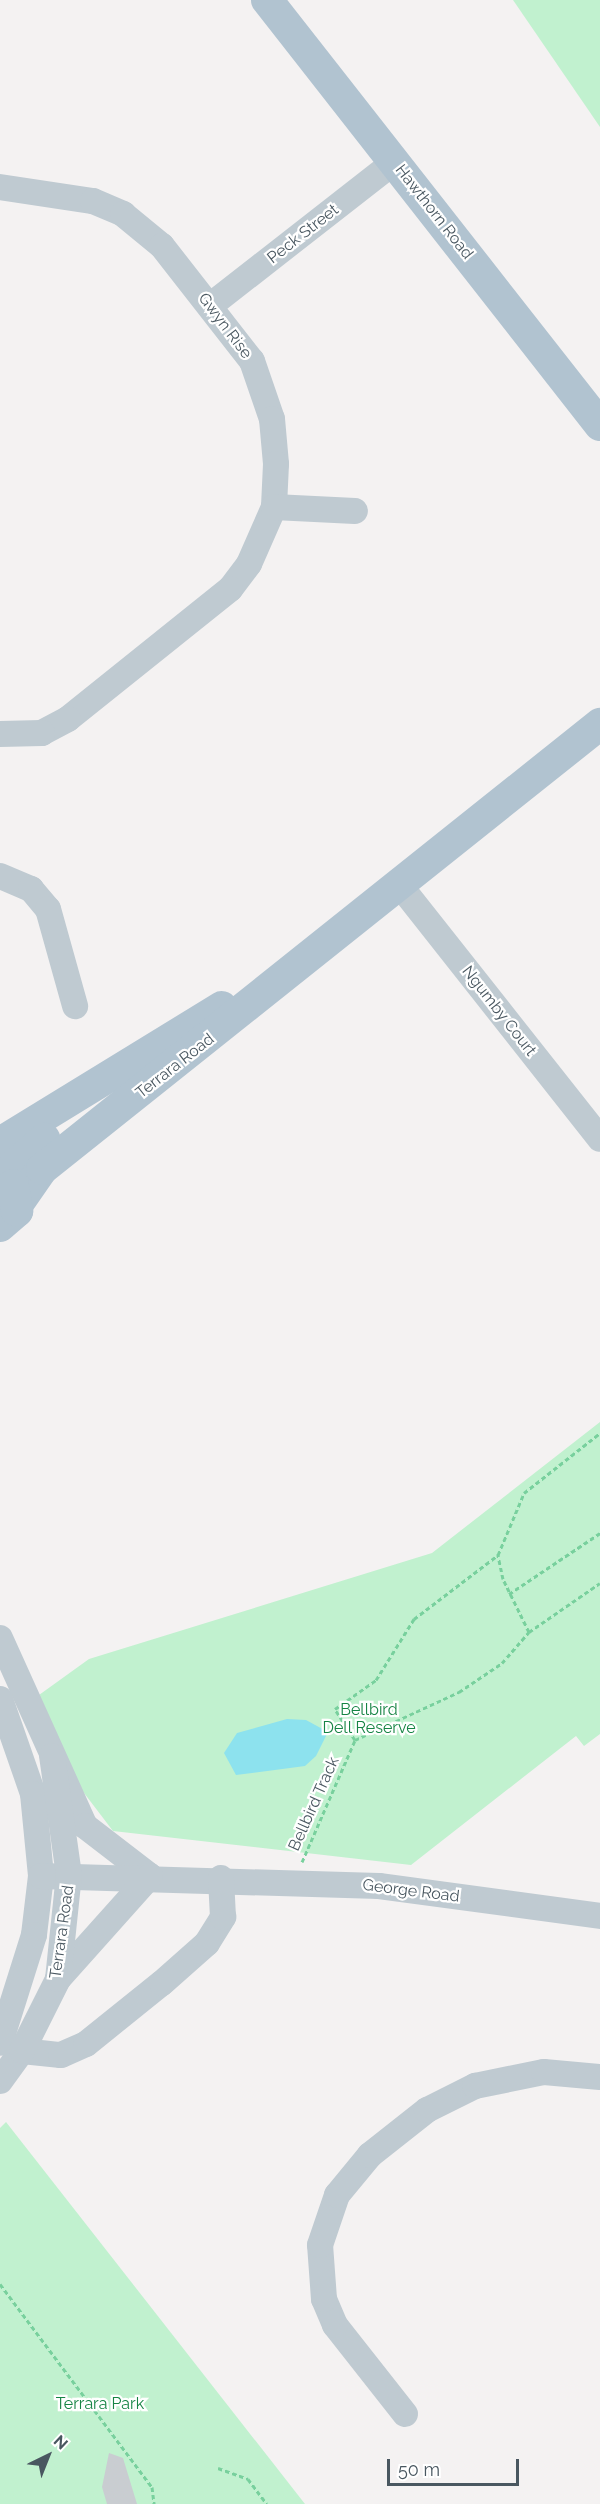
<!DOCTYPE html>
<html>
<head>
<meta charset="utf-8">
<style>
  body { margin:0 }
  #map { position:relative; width:600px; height:2504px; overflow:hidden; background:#f4f2f2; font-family:Raleway,sans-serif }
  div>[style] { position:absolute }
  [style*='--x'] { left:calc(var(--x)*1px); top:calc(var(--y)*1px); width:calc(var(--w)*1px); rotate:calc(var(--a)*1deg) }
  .green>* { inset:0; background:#c1f1cf }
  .water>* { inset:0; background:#8de2ee }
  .building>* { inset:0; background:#c9cdd1 }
  .path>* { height:3px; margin-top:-1.5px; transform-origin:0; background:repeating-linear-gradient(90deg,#78d09d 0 4.5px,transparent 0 7.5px) }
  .minor>* { height:26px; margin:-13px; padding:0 13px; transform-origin:13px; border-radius:13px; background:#bfcad1 }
  .major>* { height:32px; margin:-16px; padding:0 16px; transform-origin:16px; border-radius:16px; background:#b1c3d0 }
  span { translate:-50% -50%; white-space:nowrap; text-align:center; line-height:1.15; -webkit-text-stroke:4.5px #fff; paint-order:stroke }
  .street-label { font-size:16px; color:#495760 }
  .park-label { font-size:16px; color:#168444 }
  .north { position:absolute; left:18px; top:2426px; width:60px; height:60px; -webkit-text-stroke:4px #fff; paint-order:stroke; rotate:43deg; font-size:16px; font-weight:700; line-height:24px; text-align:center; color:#495760 }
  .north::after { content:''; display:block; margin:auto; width:21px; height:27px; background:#495760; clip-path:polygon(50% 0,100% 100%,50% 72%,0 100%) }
  .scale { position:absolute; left:387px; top:2459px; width:132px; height:27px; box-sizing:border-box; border:3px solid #495760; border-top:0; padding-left:8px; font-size:18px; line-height:21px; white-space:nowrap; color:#495760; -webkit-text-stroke:4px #fff; paint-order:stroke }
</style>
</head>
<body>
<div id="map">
  <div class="green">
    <i style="clip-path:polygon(513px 0,600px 0,600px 127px)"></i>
    <i style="clip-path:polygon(600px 1422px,600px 1734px,584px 1746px,576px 1736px,411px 1865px,113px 1831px,65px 1768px,39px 1695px,89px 1659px,432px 1553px)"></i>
    <i style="clip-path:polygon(6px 2122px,305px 2504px,0 2504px,0 2128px)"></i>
  </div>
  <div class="water">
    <i style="clip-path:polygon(287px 1719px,306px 1720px,328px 1732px,316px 1756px,305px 1766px,236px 1775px,224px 1753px,237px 1733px)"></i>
  </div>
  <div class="building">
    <i style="clip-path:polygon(109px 2453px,123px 2458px,137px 2504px,107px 2504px,102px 2487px)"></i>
  </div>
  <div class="path">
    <i style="--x:509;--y:1594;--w:110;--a:-33.8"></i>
    <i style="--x:529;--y:1632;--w:59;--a:-116.1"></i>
    <i style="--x:503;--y:1579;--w:25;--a:-102"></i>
    <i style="--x:498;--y:1555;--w:67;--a:-67.2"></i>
    <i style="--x:524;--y:1493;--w:97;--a:-38.3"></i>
    <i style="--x:355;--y:1740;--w:37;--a:-123"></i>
    <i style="--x:335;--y:1709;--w:50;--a:-35.3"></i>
    <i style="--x:376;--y:1680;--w:72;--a:-58.1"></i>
    <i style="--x:414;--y:1619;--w:106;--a:-37.3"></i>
    <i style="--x:302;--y:1862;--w:133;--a:-66.5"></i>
    <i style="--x:355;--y:1740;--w:115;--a:-24.8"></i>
    <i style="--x:459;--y:1692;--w:52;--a:-34"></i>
    <i style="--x:502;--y:1663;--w:41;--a:-48.9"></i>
    <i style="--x:529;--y:1632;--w:86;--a:-34.6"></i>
    <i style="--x:0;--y:2284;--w:254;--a:53.2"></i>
    <i style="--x:152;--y:2487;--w:17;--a:83"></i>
    <i style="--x:218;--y:2468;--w:32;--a:20"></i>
    <i style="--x:248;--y:2479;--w:31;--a:53"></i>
  </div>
  <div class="minor">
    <i style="--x:0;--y:187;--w:94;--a:8.6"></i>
    <i style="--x:93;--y:201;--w:33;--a:23"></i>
    <i style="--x:123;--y:214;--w:50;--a:39.4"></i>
    <i style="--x:162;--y:246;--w:146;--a:52"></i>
    <i style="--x:252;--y:361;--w:61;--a:71"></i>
    <i style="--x:272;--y:419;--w:45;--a:84.9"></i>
    <i style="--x:276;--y:464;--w:43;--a:92.7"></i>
    <i style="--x:274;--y:507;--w:62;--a:113.7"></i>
    <i style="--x:249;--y:564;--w:31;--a:127"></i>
    <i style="--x:230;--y:589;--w:208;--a:141.3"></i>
    <i style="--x:68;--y:719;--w:30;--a:152"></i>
    <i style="--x:42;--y:733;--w:42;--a:178.6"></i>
    <i style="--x:211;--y:305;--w:232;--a:-38"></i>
    <i style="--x:274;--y:507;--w:81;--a:2.8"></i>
    <i style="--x:0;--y:876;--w:34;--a:23"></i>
    <i style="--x:31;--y:889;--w:26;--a:50"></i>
    <i style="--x:48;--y:909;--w:101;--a:74.4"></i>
    <i style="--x:398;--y:883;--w:326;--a:51.7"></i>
    <i style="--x:0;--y:1638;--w:206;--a:65.7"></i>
    <i style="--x:85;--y:1826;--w:82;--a:37.6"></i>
    <i style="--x:0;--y:1699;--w:101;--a:70.8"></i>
    <i style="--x:33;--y:1794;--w:82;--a:84.4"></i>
    <i style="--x:41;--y:1876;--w:59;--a:96.8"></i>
    <i style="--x:34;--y:1935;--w:113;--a:107.5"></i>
    <i style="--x:41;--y:1876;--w:338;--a:1.7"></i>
    <i style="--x:379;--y:1886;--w:223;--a:7.7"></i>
    <i style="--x:58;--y:1979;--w:138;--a:-48.2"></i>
    <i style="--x:22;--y:2051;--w:39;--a:6"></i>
    <i style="--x:61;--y:2055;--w:27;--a:-24"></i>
    <i style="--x:86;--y:2044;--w:97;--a:-38.8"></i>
    <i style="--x:162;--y:1983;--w:60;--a:-41.6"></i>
    <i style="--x:207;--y:1943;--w:31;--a:-58"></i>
    <i style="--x:223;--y:1917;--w:39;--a:-93"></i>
    <i style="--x:0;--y:2081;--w:37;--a:-54"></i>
    <i style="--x:22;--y:2051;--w:80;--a:-63.4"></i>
    <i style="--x:58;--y:1979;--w:105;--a:-84"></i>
    <i style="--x:69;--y:1875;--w:120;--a:-98.1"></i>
    <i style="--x:405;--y:2414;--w:113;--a:-128.2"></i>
    <i style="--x:335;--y:2325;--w:28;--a:-113"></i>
    <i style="--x:324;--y:2299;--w:54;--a:-94.2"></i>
    <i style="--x:320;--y:2245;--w:53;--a:-71.2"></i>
    <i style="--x:337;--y:2195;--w:52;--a:-50.5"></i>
    <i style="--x:370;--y:2155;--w:73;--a:-38.3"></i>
    <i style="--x:427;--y:2110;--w:54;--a:-26.6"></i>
    <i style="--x:475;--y:2086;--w:70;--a:-11.5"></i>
    <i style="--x:544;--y:2072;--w:56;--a:5.1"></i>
  </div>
  <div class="major">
    <i style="--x:267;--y:0;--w:540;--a:51.92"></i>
    <i style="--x:0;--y:1143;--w:260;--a:-31.5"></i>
    <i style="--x:2;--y:1177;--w:57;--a:-42.1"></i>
    <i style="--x:19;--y:1202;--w:40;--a:-55.1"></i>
    <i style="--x:42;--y:1169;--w:714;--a:-38.57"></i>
    <i style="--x:0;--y:1226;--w:23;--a:-41"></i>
    <i style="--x:17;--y:1211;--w:26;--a:-99"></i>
  </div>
  <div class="street-label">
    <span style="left:434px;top:212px;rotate:52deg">Hawthorn Road</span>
    <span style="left:303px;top:234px;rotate:-38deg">Peck Street</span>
    <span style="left:225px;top:326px;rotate:53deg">Gwyn Rise</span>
    <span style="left:499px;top:1011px;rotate:52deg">Ngumby Court</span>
    <span style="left:175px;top:1066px;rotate:-38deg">Terrara Road</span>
    <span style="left:314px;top:1804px;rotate:-66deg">Bellbird Track</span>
    <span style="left:411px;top:1891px;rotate:7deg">George Road</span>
    <span style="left:62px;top:1932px;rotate:-82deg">Terrara Road</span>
  </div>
  <div class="park-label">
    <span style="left:369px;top:1719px">Bellbird<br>Dell Reserve</span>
    <span style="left:100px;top:2404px">Terrara Park</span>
  </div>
  <div class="north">N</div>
  <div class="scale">50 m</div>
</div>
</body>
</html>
